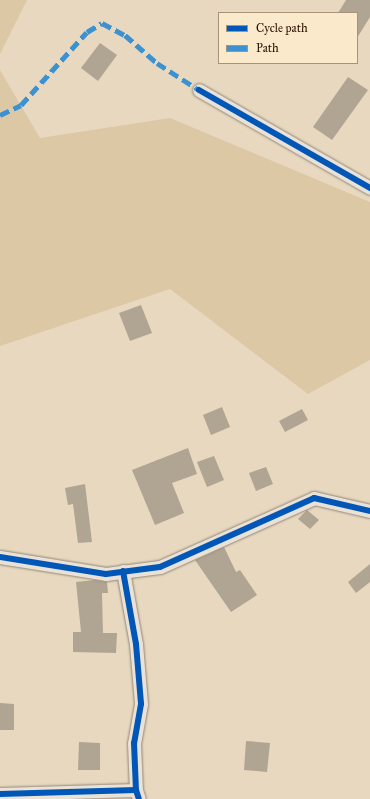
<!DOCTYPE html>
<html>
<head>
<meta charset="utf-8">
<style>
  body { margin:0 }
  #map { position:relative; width:370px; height:799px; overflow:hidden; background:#e7d8bf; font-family:"IM FELL Great Primer",serif }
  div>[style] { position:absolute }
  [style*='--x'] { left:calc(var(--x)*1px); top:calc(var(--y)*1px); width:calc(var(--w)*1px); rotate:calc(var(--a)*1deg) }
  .green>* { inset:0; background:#ddc8a6 }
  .building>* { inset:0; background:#b0a492 }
  .roads { filter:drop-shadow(0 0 1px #938777) drop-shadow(0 0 1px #938777) }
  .street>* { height:13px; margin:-6.5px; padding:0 6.5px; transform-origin:6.5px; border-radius:6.5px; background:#eae2d6 }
  .quiet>* { height:5px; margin-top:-2.5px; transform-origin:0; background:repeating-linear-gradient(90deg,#3c92d0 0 10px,transparent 0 15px) }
  .cycleway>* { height:6px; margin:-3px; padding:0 3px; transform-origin:3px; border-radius:3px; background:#0057b8 }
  span { translate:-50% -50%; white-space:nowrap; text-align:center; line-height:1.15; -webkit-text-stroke:3.5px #fae9ca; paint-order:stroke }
  .legend { position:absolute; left:218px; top:12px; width:140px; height:52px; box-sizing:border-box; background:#fae9ca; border:1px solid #a7927a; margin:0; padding:5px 7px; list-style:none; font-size:12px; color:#2b1001 }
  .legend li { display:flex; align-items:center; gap:8px; height:20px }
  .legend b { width:20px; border:1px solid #a7927a }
</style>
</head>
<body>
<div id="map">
  <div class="green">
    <i style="clip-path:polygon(0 0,27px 0,0 54px)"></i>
    <i style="clip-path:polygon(0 70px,40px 138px,170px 118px,370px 202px,370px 360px,308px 394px,170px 289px,0 346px)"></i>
  </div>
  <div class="building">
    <i style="clip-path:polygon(346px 0,370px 0,370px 17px,357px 38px,357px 13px,338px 13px)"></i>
    <i style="clip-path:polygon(100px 43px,117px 55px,98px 81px,81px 68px)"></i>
    <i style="clip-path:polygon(348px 77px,368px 90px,332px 140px,313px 127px)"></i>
    <i style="clip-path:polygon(141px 305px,152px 333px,130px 341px,119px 313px)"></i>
    <i style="clip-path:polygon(222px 407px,230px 427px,211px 435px,203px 415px)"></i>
    <i style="clip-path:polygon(302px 409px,308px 420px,285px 432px,279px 421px)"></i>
    <i style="clip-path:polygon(188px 448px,197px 474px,172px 483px,184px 513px,155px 525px,132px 470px)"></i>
    <i style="clip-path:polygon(214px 456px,224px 480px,207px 487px,197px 462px)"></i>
    <i style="clip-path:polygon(266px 467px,273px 484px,256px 491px,249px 473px)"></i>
    <i style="clip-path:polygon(85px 484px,92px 542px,78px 543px,73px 504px,68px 505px,65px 488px)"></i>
    <i style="clip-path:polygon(307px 510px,319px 520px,310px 529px,298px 519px)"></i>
    <i style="clip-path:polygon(224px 547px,236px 572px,240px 570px,257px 595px,231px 612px,195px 560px)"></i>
    <i style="clip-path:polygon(370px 564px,370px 582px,356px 593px,348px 582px)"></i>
    <i style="clip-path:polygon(95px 580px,107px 582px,108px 593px,102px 593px,103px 633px,117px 633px,116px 653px,73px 652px,73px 632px,81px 632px,76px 582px)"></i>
    <i style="clip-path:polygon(0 703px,14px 704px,14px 730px,0 730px)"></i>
    <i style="clip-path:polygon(246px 741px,270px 743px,267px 772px,244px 770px)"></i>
    <i style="clip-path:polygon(79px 742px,100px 743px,100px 770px,78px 770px)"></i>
  </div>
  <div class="roads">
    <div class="street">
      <i style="--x:199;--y:90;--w:197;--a:29.8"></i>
      <i style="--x:0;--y:557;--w:107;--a:9.1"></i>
      <i style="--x:106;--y:574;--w:54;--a:-7.4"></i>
      <i style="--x:160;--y:567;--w:169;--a:-24.1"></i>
      <i style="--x:314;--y:498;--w:57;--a:13.1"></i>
      <i style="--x:123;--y:571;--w:74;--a:79.9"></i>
      <i style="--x:136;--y:644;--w:60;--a:85.2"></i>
      <i style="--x:141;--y:704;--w:40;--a:100"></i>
      <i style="--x:134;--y:743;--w:47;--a:87.6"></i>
      <i style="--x:136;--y:790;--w:9;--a:72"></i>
      <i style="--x:0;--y:794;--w:136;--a:-1.7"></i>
    </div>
  </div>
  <div class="quiet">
    <i style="--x:0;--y:115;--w:23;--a:-25"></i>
    <i style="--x:21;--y:105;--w:98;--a:-47.9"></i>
    <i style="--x:87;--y:32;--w:17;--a:-31"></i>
    <i style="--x:102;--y:23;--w:26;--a:28"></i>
    <i style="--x:125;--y:35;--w:43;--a:41.2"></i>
    <i style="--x:157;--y:63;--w:50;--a:32.7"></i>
  </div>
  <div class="cycleway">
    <i style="--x:199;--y:90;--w:197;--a:29.8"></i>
    <i style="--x:0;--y:557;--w:107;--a:9.1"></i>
    <i style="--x:106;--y:574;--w:54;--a:-7.4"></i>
    <i style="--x:160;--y:567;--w:169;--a:-24.1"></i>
    <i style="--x:314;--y:498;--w:57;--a:13.1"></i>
    <i style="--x:123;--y:571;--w:74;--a:79.9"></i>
    <i style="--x:136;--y:644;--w:60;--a:85.2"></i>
    <i style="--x:141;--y:704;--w:40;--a:100"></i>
    <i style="--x:134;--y:743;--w:47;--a:87.6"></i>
    <i style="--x:136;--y:790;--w:9;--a:72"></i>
    <i style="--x:0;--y:794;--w:136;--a:-1.7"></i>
  </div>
  <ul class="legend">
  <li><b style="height:5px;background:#0057b8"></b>Cycle path</li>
  <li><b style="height:5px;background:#3c92d0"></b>Path</li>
  </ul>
</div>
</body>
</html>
